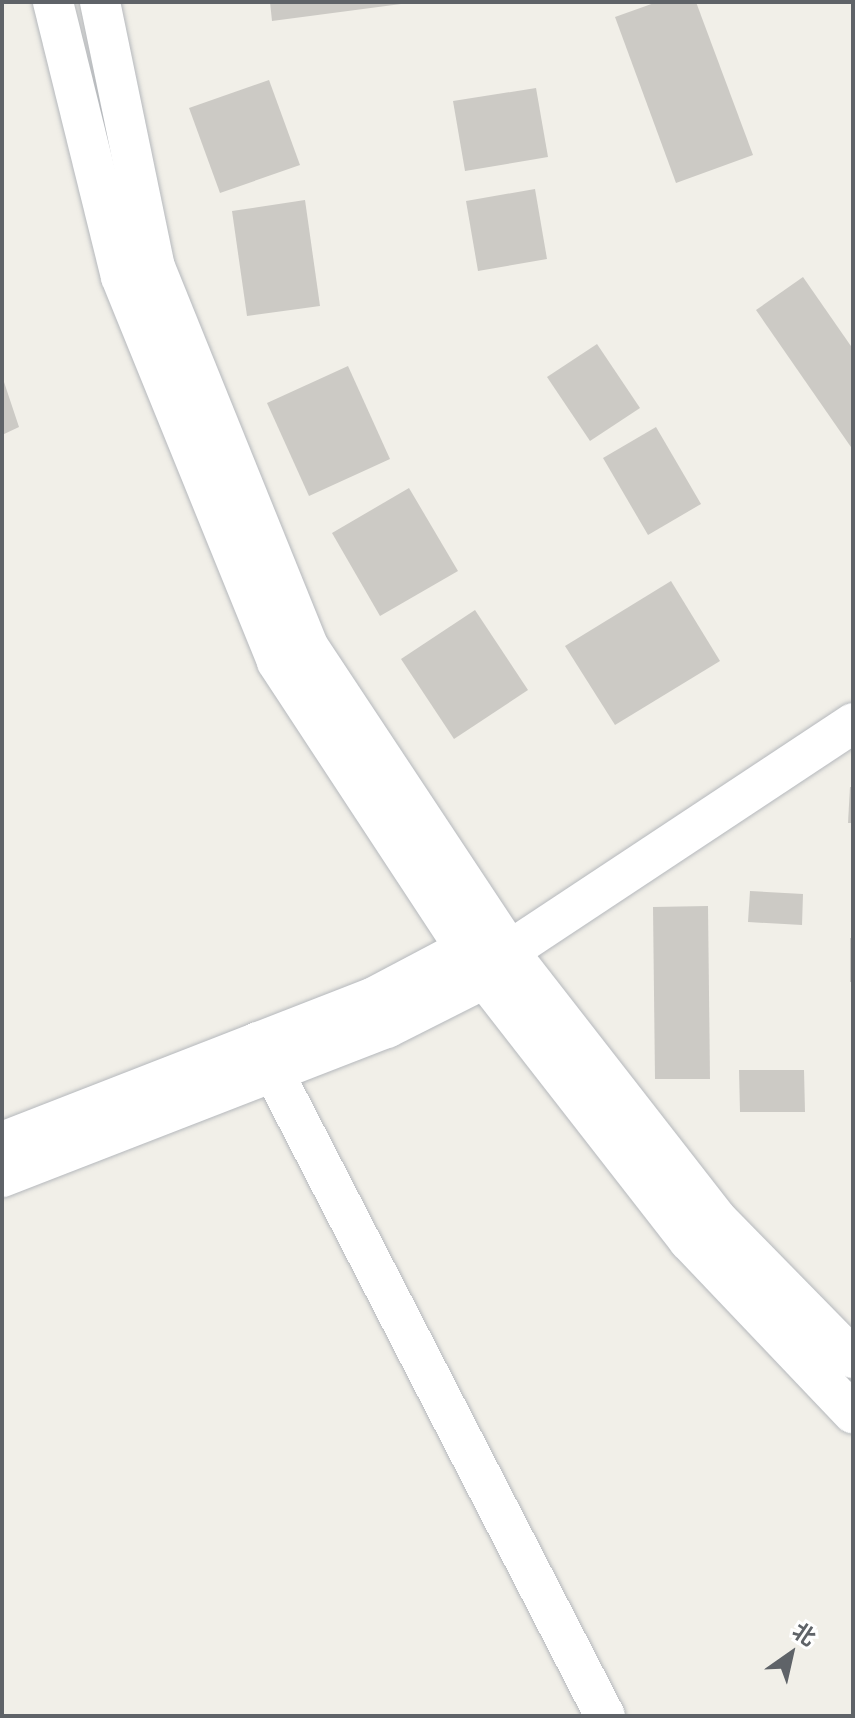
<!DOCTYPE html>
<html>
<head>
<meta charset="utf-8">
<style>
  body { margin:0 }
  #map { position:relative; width:855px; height:1718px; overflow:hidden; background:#f1efe8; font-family:"Archivo Narrow","Noto Sans SC",sans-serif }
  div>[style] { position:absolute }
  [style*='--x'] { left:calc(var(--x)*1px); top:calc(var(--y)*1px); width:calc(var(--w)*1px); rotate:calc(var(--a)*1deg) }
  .building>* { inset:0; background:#cccac5 }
  .roads { filter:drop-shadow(0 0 2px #b5b8bc) drop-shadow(0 0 2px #b5b8bc) }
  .minor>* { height:40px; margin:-20px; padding:0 20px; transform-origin:20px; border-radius:20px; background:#fff }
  span { translate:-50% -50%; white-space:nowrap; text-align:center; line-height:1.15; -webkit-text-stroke:8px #fff; paint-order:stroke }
  .frame { position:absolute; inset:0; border:4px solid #5f6368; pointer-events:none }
  .north { position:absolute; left:751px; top:1614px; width:80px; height:80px; -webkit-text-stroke:6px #fff; paint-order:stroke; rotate:34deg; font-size:22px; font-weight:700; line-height:32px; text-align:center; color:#5f6368 }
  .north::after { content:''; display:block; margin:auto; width:28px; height:36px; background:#5f6368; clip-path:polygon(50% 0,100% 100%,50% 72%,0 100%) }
</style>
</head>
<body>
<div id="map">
  <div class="building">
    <i style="clip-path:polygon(270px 2px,401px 2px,401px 4px,272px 21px)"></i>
    <i style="clip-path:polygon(657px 2px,696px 2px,753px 155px,676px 183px,615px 17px)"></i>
    <i style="clip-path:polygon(269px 80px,300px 165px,220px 193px,189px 108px)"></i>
    <i style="clip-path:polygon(536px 88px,548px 157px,465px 171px,453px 101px)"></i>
    <i style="clip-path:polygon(535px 189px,547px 259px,478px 271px,466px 201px)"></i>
    <i style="clip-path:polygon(305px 200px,320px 306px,247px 316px,232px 211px)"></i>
    <i style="clip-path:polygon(803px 277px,853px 349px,853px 450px,756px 310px)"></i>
    <i style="clip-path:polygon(597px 344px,640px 408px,590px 441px,547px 377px)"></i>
    <i style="clip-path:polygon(348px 366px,390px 459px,309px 496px,267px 403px)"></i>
    <i style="clip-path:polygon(2px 376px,19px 427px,2px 435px)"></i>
    <i style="clip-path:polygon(656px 427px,701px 504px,648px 535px,603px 458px)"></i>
    <i style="clip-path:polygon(409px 488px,458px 571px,380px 616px,332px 533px)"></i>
    <i style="clip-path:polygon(671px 581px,720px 661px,615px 725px,565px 646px)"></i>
    <i style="clip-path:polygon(475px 610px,528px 690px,454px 739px,401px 659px)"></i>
    <i style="clip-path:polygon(850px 787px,853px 787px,853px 823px,848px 823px)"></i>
    <i style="clip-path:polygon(750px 891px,803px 894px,802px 925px,748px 922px)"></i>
    <i style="clip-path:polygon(708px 906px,710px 1079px,655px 1079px,653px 907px)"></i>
    <i style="clip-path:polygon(850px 938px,853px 938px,853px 982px,850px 982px)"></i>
    <i style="clip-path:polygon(739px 1070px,804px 1070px,805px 1112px,740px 1112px)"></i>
  </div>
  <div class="roads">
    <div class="minor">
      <i style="--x:53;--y:2;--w:283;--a:76.1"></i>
      <i style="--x:121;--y:277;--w:415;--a:67.9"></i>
      <i style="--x:277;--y:662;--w:379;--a:56.7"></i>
      <i style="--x:485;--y:979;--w:332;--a:52.1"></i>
      <i style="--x:689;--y:1241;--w:238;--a:46.4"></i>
      <i style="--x:100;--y:2;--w:271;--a:78.3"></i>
      <i style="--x:155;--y:267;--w:409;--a:68"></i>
      <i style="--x:308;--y:646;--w:379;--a:56.5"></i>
      <i style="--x:517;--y:962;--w:324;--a:52.1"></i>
      <i style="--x:716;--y:1218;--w:196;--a:45.6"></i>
      <i style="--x:509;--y:951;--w:413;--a:-33.5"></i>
      <i style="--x:258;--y:1042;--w:758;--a:62.76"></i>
      <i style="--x:2;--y:1142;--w:397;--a:-21.3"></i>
      <i style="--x:372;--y:998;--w:129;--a:-27.8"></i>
      <i style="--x:2;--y:1177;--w:413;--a:-21.2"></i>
      <i style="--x:387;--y:1028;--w:136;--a:-26.8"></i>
    </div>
  </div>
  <div class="frame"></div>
  <div class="north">北</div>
</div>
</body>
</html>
